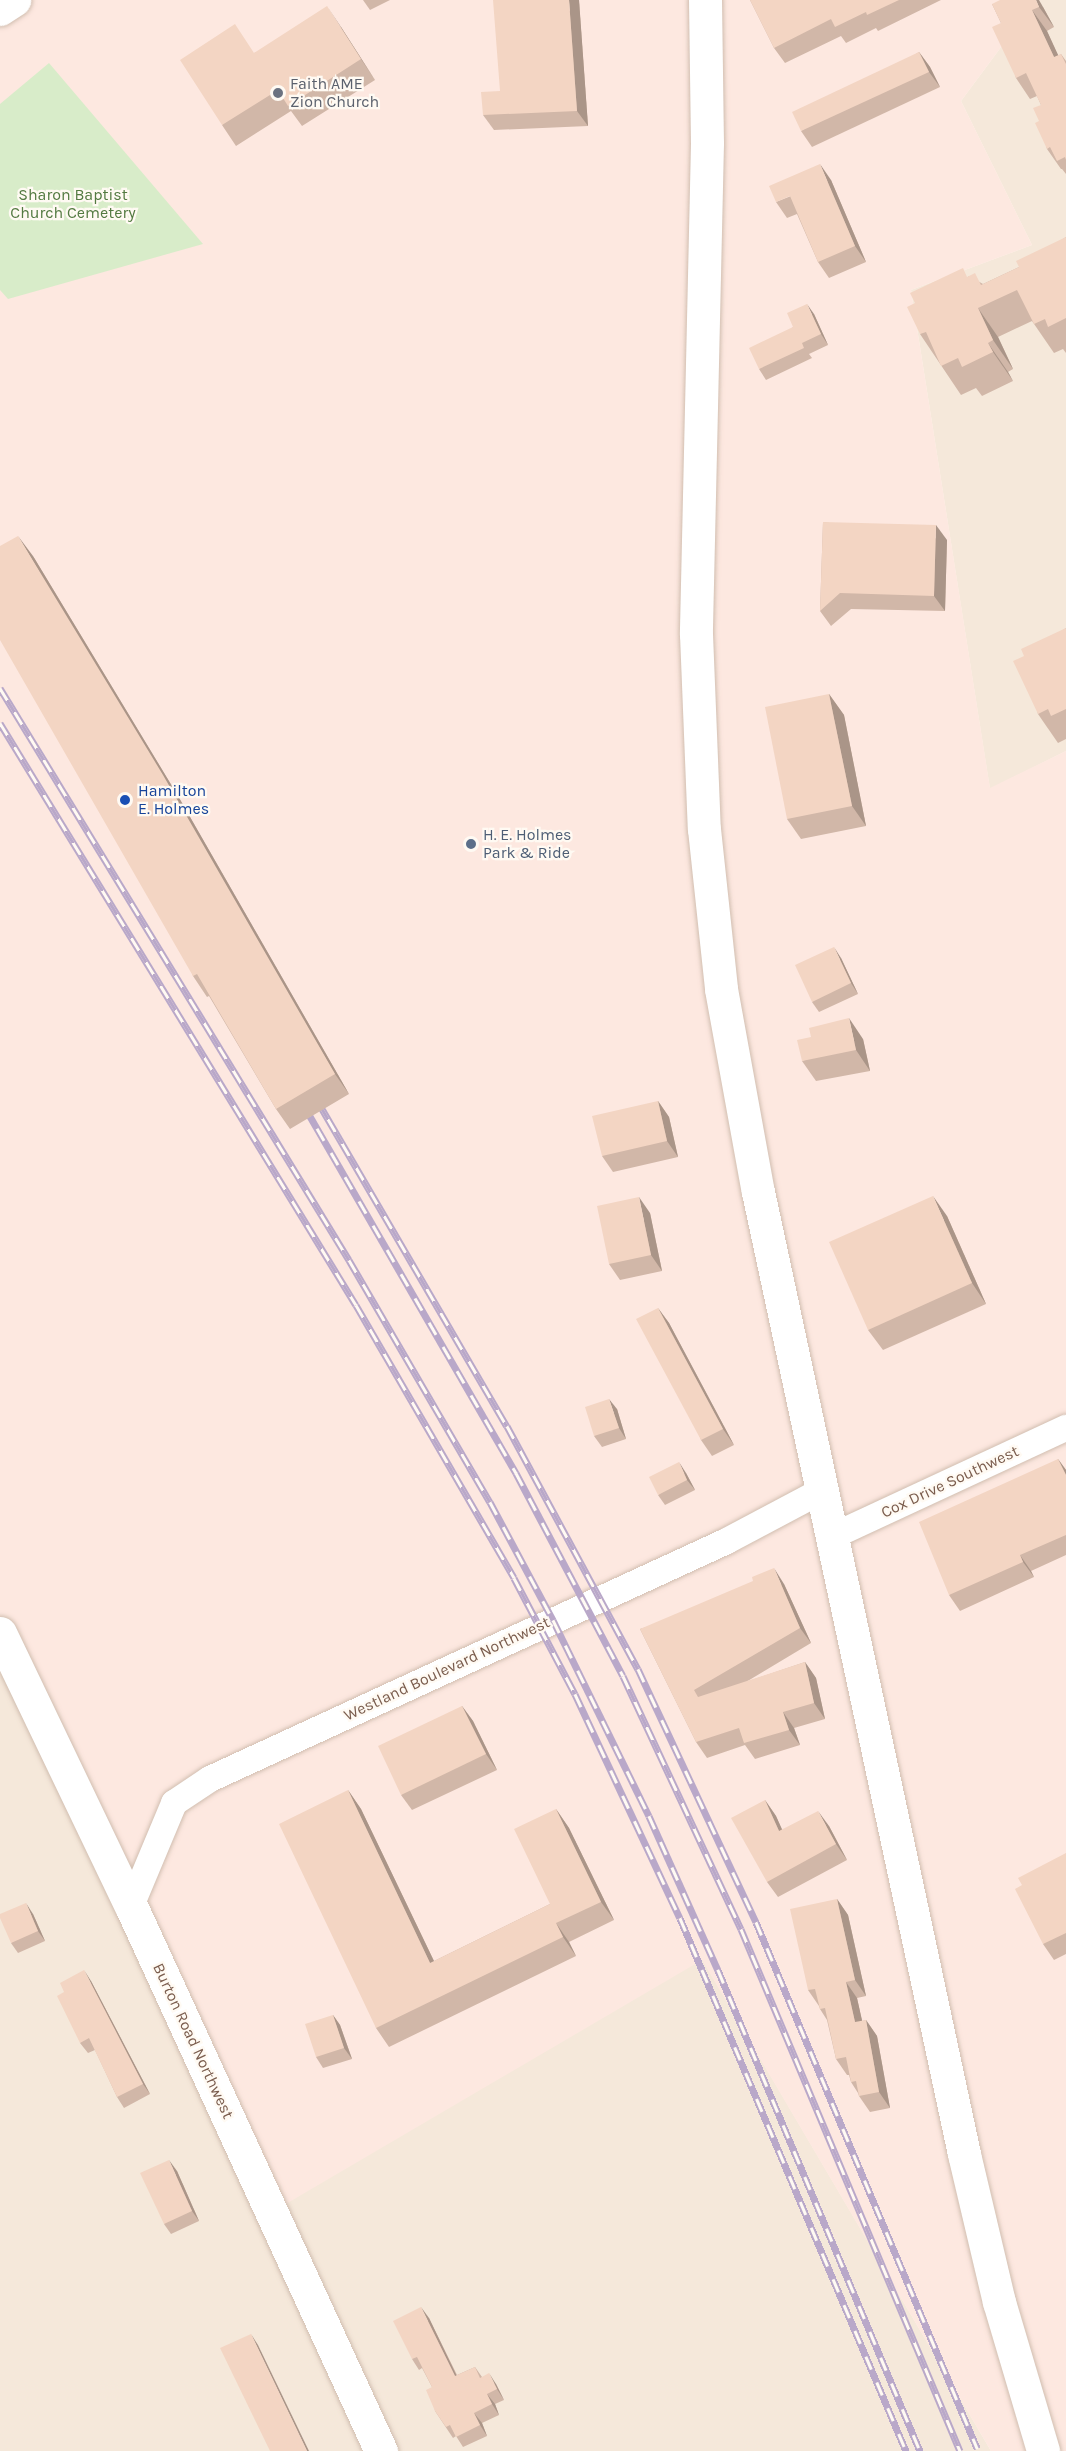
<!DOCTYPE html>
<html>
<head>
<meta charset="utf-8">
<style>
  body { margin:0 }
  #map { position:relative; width:1066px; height:2451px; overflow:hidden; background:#fdf6ec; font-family:Karla,sans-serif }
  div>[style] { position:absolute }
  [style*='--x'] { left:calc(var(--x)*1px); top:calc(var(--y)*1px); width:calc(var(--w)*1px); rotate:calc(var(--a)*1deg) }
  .residential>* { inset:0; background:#f5e8da }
  .commercial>* { inset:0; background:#fde8e0 }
  .green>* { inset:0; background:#d8ecc9 }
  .roads { filter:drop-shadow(0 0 2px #d1beb0) drop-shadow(0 0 2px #d1beb0) }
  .minor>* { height:26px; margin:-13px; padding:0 13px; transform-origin:13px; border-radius:13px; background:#fff }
  .tertiary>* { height:33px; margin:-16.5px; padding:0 16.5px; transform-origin:16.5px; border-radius:16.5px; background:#fff }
  .secondary>* { height:33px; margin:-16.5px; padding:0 16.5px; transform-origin:16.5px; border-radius:16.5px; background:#fff }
  .rail>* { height:7px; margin-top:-3.5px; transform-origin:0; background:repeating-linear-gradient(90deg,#fffaf3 0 14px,#b9a8c9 0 28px); box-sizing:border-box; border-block:2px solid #b9a8c9 }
  .wall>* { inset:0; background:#d1b7a8 }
  .shaded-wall>* { inset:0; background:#aa9588 }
  .building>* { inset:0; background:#f3d5c3 }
  .dots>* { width:16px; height:16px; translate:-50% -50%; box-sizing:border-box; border:3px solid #fffaf3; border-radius:50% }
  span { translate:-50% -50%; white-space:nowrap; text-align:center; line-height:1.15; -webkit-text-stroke:4.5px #fffaf3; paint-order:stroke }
  .worship-label { font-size:16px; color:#5b616d }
  .left { translate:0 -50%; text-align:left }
  .park-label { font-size:16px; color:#537a41 }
  .transit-label { font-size:16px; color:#164399 }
  .service-label { font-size:16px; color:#4e5e75 }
  .street-label { font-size:16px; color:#7a5c4d }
</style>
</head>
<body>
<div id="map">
  <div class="residential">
    <i style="clip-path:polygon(1036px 0,1066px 0,1066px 751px,990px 789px,911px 290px,1032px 245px,961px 101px)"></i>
    <i style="clip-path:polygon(0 1640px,279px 2207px,702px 1959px,991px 2451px,0 2451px)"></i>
  </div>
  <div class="commercial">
    <i style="clip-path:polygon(0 0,1036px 0,961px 101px,1032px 245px,911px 290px,990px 788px,1066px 751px,1066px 2451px,991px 2451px,702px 1960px,279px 2208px,0 1640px)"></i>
  </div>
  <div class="green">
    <i style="clip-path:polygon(49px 63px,203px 244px,8px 299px,0 290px,0 104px)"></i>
  </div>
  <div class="roads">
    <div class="minor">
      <i style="--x:833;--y:1536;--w:257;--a:-24.9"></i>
      <i style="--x:131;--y:1906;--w:112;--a:-67.3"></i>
      <i style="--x:174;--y:1803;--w:43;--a:-33.7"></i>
      <i style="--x:210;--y:1779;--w:569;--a:-24.72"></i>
      <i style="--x:727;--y:1541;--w:109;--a:-28"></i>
    </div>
    <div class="tertiary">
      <i style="--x:0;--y:1633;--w:303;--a:64.4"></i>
      <i style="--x:131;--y:1906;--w:600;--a:65.36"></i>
    </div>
    <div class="secondary">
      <i style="--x:705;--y:0;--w:143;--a:89.2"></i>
      <i style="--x:707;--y:143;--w:491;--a:91.3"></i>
      <i style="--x:696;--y:634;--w:195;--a:87.7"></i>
      <i style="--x:704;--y:829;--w:161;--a:83.9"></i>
      <i style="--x:721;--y:989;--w:206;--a:79.7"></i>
      <i style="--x:758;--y:1192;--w:984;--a:77.91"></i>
      <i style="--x:964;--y:2154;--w:152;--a:76.7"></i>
      <i style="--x:999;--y:2302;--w:155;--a:73.5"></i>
      <i style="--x:0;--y:9;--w:17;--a:-33"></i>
    </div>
  </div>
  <div class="rail">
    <i style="--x:0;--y:688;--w:670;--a:58.61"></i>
    <i style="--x:349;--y:1260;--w:280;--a:59.8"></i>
    <i style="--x:490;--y:1502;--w:134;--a:61.9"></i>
    <i style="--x:553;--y:1620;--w:218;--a:63.9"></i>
    <i style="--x:649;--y:1816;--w:169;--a:65.9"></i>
    <i style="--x:718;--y:1970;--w:522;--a:67.22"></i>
    <i style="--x:0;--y:723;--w:682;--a:58.55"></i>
    <i style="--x:356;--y:1305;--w:315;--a:59.9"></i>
    <i style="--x:514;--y:1578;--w:131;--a:62.3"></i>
    <i style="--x:575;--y:1694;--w:247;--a:64.9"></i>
    <i style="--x:680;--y:1918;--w:579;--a:67.02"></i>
    <i style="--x:314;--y:1095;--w:383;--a:59.8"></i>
    <i style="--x:507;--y:1426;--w:276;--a:61.7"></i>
    <i style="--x:638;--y:1669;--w:279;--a:65"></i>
    <i style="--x:756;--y:1922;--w:571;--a:67.21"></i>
    <i style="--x:303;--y:1104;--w:426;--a:60"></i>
    <i style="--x:516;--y:1473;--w:229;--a:62.2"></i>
    <i style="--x:623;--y:1676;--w:279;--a:65"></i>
    <i style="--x:741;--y:1929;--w:566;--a:67.24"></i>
  </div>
  <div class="wall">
    <i style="clip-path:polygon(363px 0,390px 0,370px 10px)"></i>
    <i style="clip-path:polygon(579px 0,588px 126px,494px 130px,483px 115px,500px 91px)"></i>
    <i style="clip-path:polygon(750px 0,941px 0,878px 31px,876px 28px,846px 43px,841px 36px,785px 63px,774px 48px)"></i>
    <i style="clip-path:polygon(992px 4px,1043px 7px,1054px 27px,1047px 31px,1058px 56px,1061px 54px,1066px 61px,1066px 174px,1062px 169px,1061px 169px,1047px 149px,1039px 121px,1041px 105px,1037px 96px,1030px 99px,1016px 78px,1001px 23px)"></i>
    <i style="clip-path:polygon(341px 27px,375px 80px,302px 126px,291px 111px,236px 146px,222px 125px,254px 53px)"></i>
    <i style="clip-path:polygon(919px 52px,930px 67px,940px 87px,812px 147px,801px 131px)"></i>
    <i style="clip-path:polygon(831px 180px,866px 262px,829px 278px,818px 262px,797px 214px,787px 218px,776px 202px)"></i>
    <i style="clip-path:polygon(1066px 237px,1066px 353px,1063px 349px,1054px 353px,1032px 321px,998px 337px,1013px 369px,1008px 372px,1013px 381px,982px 396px,976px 388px,961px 395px,920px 334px,969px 276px,983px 284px,1019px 267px)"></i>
    <i style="clip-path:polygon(814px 314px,828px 345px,809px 354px,812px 358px,766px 380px,759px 369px,793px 327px)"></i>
    <i style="clip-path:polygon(823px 522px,947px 540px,945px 611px,851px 609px,831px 626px,820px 611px)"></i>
    <i style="clip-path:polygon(33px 556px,178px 796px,349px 1094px,290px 1129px,276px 1109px,209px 996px,207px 997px,193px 976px)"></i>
    <i style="clip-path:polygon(1066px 628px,1066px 739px,1058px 743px,1038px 714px,1024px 656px)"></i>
    <i style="clip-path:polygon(829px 694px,844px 715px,866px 826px,801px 839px,787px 819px)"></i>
    <i style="clip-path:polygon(841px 958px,858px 994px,819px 1012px,812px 1002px)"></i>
    <i style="clip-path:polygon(863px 1039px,870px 1071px,816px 1081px,802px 1061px)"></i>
    <i style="clip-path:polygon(658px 1101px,669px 1117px,678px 1157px,613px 1172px,602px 1156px)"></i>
    <i style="clip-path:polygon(650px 1213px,662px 1271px,620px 1280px,609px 1264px)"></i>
    <i style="clip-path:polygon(947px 1216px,986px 1304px,883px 1350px,868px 1330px)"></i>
    <i style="clip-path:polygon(658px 1308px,669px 1323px,734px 1445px,712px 1456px,701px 1440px)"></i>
    <i style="clip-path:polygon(617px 1409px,626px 1439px,602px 1447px,594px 1436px)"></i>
    <i style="clip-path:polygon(1058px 1459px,1066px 1470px,1066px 1555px,1031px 1571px,1034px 1577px,960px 1611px,949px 1595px)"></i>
    <i style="clip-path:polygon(686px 1473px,695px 1490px,665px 1505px,658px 1495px)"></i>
    <i style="clip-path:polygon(784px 1584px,811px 1643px,746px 1682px,805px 1662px,816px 1678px,825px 1719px,794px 1728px,800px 1745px,755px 1759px,745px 1745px,707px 1758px,696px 1742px,640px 1629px)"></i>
    <i style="clip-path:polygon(462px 1706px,473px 1721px,497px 1770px,412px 1810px,401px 1795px)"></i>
    <i style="clip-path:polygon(348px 1790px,361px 1809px,434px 1961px,550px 1904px,556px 1809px,569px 1828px,614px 1920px,569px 1942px,576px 1956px,389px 2047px,376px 2028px)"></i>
    <i style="clip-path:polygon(765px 1800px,776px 1816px,782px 1830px,829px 1826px,847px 1860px,778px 1897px,767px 1882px)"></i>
    <i style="clip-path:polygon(1066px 1853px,1066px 1954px,1054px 1960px,1043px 1944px)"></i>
    <i style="clip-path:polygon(837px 1899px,848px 1915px,866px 1996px,857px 1998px,862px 2021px,866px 2020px,877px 2036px,890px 2108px,870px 2112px,859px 2096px,858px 2093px,851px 2082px,849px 2075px,847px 2075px,836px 2059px,827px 2020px,820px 2009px,819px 2006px,808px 1990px)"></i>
    <i style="clip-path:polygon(33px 1914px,45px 1941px,18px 1953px,11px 1943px)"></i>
    <i style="clip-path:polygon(91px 1981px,150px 2094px,124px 2108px,117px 2097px,95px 2050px,88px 2053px,80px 2043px)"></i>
    <i style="clip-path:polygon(333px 2015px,340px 2025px,352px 2059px,323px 2068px,316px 2057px)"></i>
    <i style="clip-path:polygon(177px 2171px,199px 2221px,171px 2234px,164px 2224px)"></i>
    <i style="clip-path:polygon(429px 2318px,457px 2375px,475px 2367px,482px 2377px,496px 2384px,504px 2400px,495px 2404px,499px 2415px,482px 2423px,487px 2436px,463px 2447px,456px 2436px,453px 2438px,435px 2411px,432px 2387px,422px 2368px,419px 2370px,412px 2359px)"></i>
  </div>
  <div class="shaded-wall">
    <i style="clip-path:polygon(569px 0,579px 0,588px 126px,577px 111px)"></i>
    <i style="clip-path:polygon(1036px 0,1039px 0,1043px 7px,1054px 27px,1039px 7px)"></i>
    <i style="clip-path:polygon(327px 6px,341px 27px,375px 80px,361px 59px)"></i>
    <i style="clip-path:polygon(1032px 10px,1047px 31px,1066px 72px,1054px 57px)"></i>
    <i style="clip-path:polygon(919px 52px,930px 67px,940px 87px,929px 72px)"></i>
    <i style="clip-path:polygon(820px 164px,831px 180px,866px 262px,855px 246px)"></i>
    <i style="clip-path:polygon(807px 304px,814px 314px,828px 345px,821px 334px)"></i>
    <i style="clip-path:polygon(978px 308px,998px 337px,1013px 369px,993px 340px)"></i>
    <i style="clip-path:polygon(988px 343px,1008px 372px,1013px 381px,993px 352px)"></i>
    <i style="clip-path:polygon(936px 525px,947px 540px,945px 611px,934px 596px)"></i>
    <i style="clip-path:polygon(18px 536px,33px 556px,178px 796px,349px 1094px,335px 1074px)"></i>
    <i style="clip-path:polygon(829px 694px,844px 715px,866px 826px,852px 806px)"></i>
    <i style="clip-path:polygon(834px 947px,841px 958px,858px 994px,851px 983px)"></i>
    <i style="clip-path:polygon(849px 1018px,863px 1039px,870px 1071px,856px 1050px)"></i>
    <i style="clip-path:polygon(658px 1101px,669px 1117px,678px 1157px,667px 1141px)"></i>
    <i style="clip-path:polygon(933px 1196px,947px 1216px,986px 1304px,972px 1283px)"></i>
    <i style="clip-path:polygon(639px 1197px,650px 1213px,662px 1271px,651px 1255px)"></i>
    <i style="clip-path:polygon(658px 1308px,669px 1323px,734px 1445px,723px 1429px)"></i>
    <i style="clip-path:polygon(609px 1399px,617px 1409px,626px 1439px,619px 1428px)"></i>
    <i style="clip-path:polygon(1058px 1459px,1066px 1470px,1066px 1475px)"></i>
    <i style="clip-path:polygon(679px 1462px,686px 1473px,695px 1490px,687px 1480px)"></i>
    <i style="clip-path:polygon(1020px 1555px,1031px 1571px,1034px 1577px,1023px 1562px)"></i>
    <i style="clip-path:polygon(774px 1568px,784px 1584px,811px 1643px,800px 1628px)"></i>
    <i style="clip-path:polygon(805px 1662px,816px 1678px,825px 1719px,814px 1703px)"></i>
    <i style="clip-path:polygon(462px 1706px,473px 1721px,497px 1770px,486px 1754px)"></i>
    <i style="clip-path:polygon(783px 1712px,794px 1728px,800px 1745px,789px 1730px)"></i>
    <i style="clip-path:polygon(348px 1790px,361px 1809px,444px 1982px,430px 1963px)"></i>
    <i style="clip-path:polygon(765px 1800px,776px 1816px,790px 1847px,779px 1831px)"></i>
    <i style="clip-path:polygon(556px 1809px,569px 1828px,614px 1920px,601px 1902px)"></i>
    <i style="clip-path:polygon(818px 1811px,829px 1826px,847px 1860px,836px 1844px)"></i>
    <i style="clip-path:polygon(837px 1899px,848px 1915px,866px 1996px,855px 1980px)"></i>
    <i style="clip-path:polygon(26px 1903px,33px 1914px,45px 1941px,38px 1931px)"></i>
    <i style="clip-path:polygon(556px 1923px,569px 1942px,576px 1956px,563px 1937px)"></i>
    <i style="clip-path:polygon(84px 1970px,91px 1981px,150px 2094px,143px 2084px)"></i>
    <i style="clip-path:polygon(846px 1982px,857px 1998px,866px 2038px,855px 2022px)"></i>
    <i style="clip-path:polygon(333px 2015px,340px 2025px,352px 2059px,344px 2048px)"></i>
    <i style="clip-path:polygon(866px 2020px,877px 2036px,890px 2108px,879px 2092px)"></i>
    <i style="clip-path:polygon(169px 2160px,177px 2171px,199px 2221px,192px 2211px)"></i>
    <i style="clip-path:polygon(421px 2307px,429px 2318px,462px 2387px,455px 2376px)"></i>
    <i style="clip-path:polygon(251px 2334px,258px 2345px,309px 2451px,307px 2451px)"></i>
    <i style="clip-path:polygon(489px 2373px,496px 2384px,504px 2400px,497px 2389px)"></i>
    <i style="clip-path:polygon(487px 2394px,495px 2404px,499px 2415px,492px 2404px)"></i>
    <i style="clip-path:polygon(474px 2413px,482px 2423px,487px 2436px,480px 2425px)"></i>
  </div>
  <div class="building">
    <i style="clip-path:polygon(493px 0,569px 0,577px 111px,483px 115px,481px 92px,500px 91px)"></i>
    <i style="clip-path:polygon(750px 0,899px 0,867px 15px,866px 12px,835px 27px,831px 19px,774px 48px)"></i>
    <i style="clip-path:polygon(1000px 0,1036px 0,1039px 7px,1032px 10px,1054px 57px,1061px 54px,1066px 64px,1066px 160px,1065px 157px,1057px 161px,1050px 147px,1047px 149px,1035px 123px,1039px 121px,1033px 108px,1041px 105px,1026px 73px,1016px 78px,992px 27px,1001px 23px,992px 4px)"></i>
    <i style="clip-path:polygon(327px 6px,361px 59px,288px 106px,278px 90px,222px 125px,180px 60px,235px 24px,254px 53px)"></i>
    <i style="clip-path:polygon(919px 52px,929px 72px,801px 131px,792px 112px)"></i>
    <i style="clip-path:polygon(820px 164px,855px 246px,818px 262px,790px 196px,776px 202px,769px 186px)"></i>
    <i style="clip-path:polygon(1066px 237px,1066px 318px,1048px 327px,1045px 319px,1034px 324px,1017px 290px,978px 308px,993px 340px,988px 343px,993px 352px,962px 367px,958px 358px,941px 366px,926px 332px,920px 334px,907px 307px,915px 303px,910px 293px,963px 268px,967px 277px,975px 273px,981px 285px,1019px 267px,1016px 261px)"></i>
    <i style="clip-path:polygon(807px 304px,821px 334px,802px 343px,804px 348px,759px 369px,749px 348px,793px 327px,787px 313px)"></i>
    <i style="clip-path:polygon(823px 522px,936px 525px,934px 596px,840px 593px,820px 611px)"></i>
    <i style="clip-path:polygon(18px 536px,163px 775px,335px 1074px,276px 1109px,197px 974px,193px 976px,0 640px,0 546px)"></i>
    <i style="clip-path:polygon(1066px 628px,1066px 709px,1051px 716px,1048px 709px,1038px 714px,1013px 661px,1024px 656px,1021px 649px)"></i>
    <i style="clip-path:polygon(829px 694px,852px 806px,787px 819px,765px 707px)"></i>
    <i style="clip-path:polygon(834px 947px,851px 983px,812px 1002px,795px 965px)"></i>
    <i style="clip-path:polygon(849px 1018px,856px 1050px,802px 1061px,797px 1040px,811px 1037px,809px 1028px)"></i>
    <i style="clip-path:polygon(658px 1101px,667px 1141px,602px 1156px,592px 1116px)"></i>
    <i style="clip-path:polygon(933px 1196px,972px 1283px,868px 1330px,829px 1242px)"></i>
    <i style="clip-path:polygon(639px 1197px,651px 1255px,609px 1264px,597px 1206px)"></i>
    <i style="clip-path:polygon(658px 1308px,723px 1429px,701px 1440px,636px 1319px)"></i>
    <i style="clip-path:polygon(609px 1399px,619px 1428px,594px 1436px,585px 1407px)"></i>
    <i style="clip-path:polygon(1058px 1459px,1066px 1475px,1066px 1535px,1020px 1555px,1023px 1562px,949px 1595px,919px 1522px)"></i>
    <i style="clip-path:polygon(679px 1462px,687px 1480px,658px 1495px,649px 1477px)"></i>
    <i style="clip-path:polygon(774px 1568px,800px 1628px,694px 1690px,698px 1697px,805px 1662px,814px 1703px,783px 1712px,789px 1730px,744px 1743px,739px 1728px,696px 1742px,640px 1629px,753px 1581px,752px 1577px)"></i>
    <i style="clip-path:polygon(462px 1706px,486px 1754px,401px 1795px,378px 1746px)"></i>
    <i style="clip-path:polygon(348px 1790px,430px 1963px,550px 1904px,514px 1829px,556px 1809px,601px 1902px,556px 1923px,563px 1937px,376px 2028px,279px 1824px)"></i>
    <i style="clip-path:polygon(765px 1800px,779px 1831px,818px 1811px,836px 1844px,767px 1882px,731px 1818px)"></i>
    <i style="clip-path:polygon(1066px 1853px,1066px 1933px,1043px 1944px,1015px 1889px,1022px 1885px,1018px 1878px)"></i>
    <i style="clip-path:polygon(837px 1899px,855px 1980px,846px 1982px,855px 2022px,866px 2020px,879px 2092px,859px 2096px,856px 2081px,851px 2082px,846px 2057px,836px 2059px,825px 2008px,820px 2009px,815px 1989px,808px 1990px,790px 1909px)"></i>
    <i style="clip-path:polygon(26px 1903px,38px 1931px,11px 1943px,0 1918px,0 1914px)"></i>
    <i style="clip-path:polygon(84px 1970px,143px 2084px,117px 2097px,89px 2038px,80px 2043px,57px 1996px,64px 1992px,60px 1983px)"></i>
    <i style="clip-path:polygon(333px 2015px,344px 2048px,316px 2057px,305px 2024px)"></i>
    <i style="clip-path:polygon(169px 2160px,192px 2211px,164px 2224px,140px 2173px)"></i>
    <i style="clip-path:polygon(421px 2307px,455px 2376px,475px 2367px,480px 2378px,489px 2373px,497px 2389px,487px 2394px,492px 2404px,474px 2413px,480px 2425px,456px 2437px,450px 2425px,446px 2427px,435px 2411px,426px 2390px,432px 2387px,417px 2357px,412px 2359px,393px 2321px)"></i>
    <i style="clip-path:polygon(251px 2334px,307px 2451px,270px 2451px,220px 2348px)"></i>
  </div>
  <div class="dots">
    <i style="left:278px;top:93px;background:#6b7280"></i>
    <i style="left:125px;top:800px;background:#1a4fb4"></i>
    <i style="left:471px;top:844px;background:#5c6f8a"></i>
  </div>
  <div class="worship-label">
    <span class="left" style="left:290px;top:93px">Faith AME<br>Zion Church</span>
  </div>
  <div class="park-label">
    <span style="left:73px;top:204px">Sharon Baptist<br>Church Cemetery</span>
  </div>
  <div class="transit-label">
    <span class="left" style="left:138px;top:800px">Hamilton<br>E. Holmes</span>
  </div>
  <div class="service-label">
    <span class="left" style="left:483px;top:844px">H. E. Holmes<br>Park &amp; Ride</span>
  </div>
  <div class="street-label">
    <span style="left:950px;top:1482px;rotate:-25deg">Cox Drive Southwest</span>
    <span style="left:447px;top:1669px;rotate:-25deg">Westland Boulevard Northwest</span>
    <span style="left:193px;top:2041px;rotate:65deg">Burton Road Northwest</span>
  </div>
</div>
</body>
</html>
